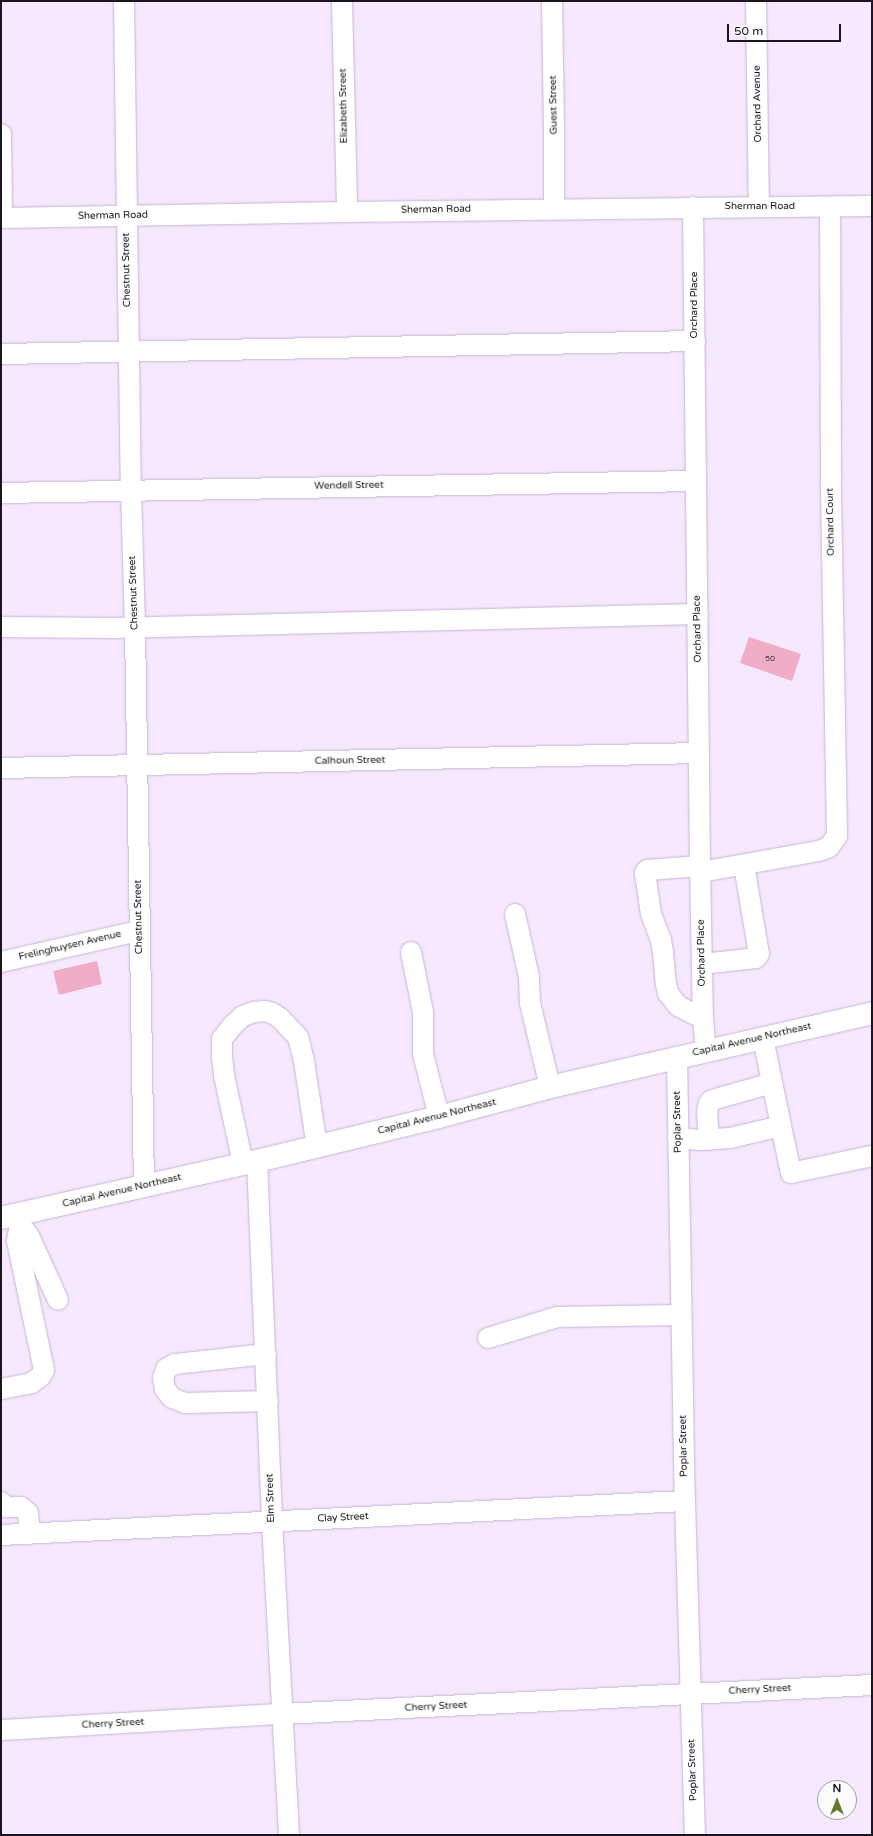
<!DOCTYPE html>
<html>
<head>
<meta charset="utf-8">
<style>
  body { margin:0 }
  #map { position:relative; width:873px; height:1836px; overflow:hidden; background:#f6e8fe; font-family:"Varela Round",sans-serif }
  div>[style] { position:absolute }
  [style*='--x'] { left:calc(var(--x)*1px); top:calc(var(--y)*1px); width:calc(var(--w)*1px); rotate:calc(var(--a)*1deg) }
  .building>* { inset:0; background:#efadc6 }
  .roads { filter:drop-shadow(0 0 1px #c7b6d1) drop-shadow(0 0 1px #c7b6d1) }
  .minor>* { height:20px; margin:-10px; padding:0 10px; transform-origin:10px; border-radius:10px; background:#fff }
  .major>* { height:22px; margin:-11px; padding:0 11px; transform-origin:11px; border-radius:11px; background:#fff }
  span { translate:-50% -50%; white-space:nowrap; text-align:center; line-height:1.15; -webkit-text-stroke:3px #fbfbfb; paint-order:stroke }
  .number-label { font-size:8px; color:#503b49 }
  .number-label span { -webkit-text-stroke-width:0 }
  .street-label { font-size:10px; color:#1b151f }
  .frame { position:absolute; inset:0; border:2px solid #1b151f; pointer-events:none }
  .north { position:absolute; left:817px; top:1780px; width:40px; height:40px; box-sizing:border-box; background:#fbfbfb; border:1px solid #a19fa3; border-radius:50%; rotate:0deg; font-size:11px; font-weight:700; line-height:16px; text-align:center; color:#1b151f }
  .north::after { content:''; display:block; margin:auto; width:14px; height:18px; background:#617b2e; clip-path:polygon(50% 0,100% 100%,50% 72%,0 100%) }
  .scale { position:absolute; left:727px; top:24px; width:114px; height:18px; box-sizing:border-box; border:2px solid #1b151f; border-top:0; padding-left:5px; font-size:12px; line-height:14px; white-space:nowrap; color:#1b151f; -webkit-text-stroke:3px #fbfbfb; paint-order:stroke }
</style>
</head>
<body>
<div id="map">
  <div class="building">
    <i style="clip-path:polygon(749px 637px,801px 654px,792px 681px,740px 663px)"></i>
    <i style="clip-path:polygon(97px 961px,102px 984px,59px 995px,53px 971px)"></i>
  </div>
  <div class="roads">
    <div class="minor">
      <i style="--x:124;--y:1;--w:490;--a:89.2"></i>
      <i style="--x:131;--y:491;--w:136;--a:88.3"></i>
      <i style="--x:135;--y:627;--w:559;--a:89.08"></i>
      <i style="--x:342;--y:1;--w:211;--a:88.6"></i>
      <i style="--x:552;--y:1;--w:131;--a:89.1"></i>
      <i style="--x:554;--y:132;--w:77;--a:90"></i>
      <i style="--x:756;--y:1;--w:205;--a:89.2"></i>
      <i style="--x:1;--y:134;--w:84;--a:89.3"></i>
      <i style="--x:693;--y:207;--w:659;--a:89.39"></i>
      <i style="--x:700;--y:866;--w:153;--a:88.9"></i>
      <i style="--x:703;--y:1019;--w:32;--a:85"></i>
      <i style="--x:1;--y:218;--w:346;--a:-1"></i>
      <i style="--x:347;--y:212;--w:525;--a:-0.65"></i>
      <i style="--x:1;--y:354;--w:694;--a:-1.07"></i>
      <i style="--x:1;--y:493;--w:695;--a:-0.99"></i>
      <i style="--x:1;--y:627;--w:113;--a:0.5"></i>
      <i style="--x:114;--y:628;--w:584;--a:-1.37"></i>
      <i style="--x:1;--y:768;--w:698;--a:-1.23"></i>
      <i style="--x:700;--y:866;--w:53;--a:175.7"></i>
      <i style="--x:647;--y:870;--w:4;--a:124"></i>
      <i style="--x:645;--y:873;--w:41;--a:81.7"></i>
      <i style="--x:651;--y:914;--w:28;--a:69"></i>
      <i style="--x:661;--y:940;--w:12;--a:81"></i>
      <i style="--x:663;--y:952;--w:32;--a:85"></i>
      <i style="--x:666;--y:984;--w:9;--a:77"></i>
      <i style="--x:668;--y:993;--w:16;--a:52"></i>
      <i style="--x:678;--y:1006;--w:28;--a:27"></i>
      <i style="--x:701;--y:872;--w:120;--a:-10.1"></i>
      <i style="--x:819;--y:851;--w:11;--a:-22"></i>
      <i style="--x:829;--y:847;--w:14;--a:-54"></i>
      <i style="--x:837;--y:836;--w:357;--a:-91"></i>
      <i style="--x:831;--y:479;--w:272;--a:-90.2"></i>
      <i style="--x:515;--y:914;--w:65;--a:77.5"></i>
      <i style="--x:529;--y:977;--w:26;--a:88"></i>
      <i style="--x:530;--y:1003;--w:86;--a:76.6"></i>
      <i style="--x:411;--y:952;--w:61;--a:78.7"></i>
      <i style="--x:423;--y:1012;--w:42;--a:90"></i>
      <i style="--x:423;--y:1054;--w:65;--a:75.7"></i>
      <i style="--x:1;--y:962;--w:141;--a:-12.7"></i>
      <i style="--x:702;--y:964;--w:54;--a:-6.3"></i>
      <i style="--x:756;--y:958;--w:5;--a:-53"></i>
      <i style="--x:759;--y:954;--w:90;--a:-99.6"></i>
      <i style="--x:677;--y:1057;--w:444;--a:89"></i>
      <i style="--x:685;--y:1501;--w:334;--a:88.3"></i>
      <i style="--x:781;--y:1126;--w:48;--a:78"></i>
      <i style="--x:791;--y:1173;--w:83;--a:-11.9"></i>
      <i style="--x:678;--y:1138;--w:22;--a:5"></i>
      <i style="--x:700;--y:1140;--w:30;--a:-4"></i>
      <i style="--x:730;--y:1138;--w:52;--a:-13.2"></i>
      <i style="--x:781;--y:1126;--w:90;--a:-101.6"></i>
      <i style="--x:709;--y:1140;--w:27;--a:-94"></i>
      <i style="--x:707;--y:1113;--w:10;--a:-79"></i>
      <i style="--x:709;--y:1103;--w:4;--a:-45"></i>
      <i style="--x:712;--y:1100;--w:62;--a:-15.8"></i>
      <i style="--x:257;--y:1161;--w:360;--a:87.6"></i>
      <i style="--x:272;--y:1521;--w:314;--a:86.9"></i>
      <i style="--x:243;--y:1164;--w:91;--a:-102.1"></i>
      <i style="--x:224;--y:1075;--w:19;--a:-96"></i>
      <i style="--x:222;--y:1056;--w:17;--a:-90"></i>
      <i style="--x:222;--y:1039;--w:18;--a:-52"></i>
      <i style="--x:233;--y:1025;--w:13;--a:-42"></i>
      <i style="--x:243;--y:1016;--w:12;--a:-20"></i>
      <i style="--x:254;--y:1012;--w:11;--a:-5"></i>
      <i style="--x:265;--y:1011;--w:7;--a:16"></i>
      <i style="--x:272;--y:1013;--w:9;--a:32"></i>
      <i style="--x:280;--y:1018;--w:26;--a:47"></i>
      <i style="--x:298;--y:1037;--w:25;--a:76"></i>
      <i style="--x:304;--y:1061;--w:87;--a:81.4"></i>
      <i style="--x:18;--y:1218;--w:6;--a:72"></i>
      <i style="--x:20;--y:1224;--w:15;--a:53"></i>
      <i style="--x:29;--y:1236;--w:70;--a:65.6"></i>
      <i style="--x:488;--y:1338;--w:72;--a:-16.9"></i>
      <i style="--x:557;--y:1317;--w:124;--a:-0.9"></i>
      <i style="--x:266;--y:1354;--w:92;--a:173.7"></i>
      <i style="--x:175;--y:1364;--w:10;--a:151"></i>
      <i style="--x:166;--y:1369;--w:9;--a:108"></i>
      <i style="--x:163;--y:1378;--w:11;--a:80"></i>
      <i style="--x:165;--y:1389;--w:11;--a:52"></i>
      <i style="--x:172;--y:1398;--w:14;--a:21"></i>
      <i style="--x:185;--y:1403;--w:83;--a:-1.4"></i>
      <i style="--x:1;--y:1389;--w:31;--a:-11"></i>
      <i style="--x:31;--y:1383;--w:11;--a:-34"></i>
      <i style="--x:40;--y:1377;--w:8;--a:-60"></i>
      <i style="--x:44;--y:1370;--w:132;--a:-101.8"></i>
      <i style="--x:17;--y:1241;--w:17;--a:-80"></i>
      <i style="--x:1;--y:1502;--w:7;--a:45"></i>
      <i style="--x:6;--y:1507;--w:15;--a:0"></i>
      <i style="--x:21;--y:1507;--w:9;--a:41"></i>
      <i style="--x:28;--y:1513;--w:21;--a:85"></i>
      <i style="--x:1;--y:1535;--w:685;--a:-2.85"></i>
      <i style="--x:1;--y:1730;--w:281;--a:-3.3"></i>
      <i style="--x:282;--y:1714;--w:591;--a:-2.81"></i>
    </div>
    <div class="major">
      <i style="--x:1;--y:1218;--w:262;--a:-12.6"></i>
      <i style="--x:257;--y:1161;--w:187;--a:-13.6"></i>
      <i style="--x:439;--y:1117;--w:115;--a:-15.1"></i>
      <i style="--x:550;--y:1087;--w:330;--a:-12.9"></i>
    </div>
  </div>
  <div class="number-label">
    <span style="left:770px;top:659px">50</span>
  </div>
  <div class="street-label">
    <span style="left:758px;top:104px;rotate:-91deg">Orchard Avenue</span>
    <span style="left:554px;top:105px;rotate:-91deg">Guest Street</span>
    <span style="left:344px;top:106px;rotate:-91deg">Elizabeth Street</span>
    <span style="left:760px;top:207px">Sherman Road</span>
    <span style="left:436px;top:210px;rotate:-1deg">Sherman Road</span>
    <span style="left:113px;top:216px;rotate:-1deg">Sherman Road</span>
    <span style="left:127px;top:270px;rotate:-91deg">Chestnut Street</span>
    <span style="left:695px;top:305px;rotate:-90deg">Orchard Place</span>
    <span style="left:349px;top:486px;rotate:-1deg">Wendell Street</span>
    <span style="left:831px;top:522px;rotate:-91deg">Orchard Court</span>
    <span style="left:134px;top:593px;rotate:-92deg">Chestnut Street</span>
    <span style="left:698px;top:629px;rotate:-91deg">Orchard Place</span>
    <span style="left:350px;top:761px;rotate:-1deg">Calhoun Street</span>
    <span style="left:139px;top:917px;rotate:-91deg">Chestnut Street</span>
    <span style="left:70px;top:946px;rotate:-13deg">Frelinghuysen Avenue</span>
    <span style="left:702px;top:953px;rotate:-91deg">Orchard Place</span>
    <span style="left:752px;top:1040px;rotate:-13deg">Capital Avenue Northeast</span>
    <span style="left:437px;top:1117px;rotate:-14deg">Capital Avenue Northeast</span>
    <span style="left:678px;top:1122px;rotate:-91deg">Poplar Street</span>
    <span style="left:122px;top:1191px;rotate:-13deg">Capital Avenue Northeast</span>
    <span style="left:684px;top:1446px;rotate:-91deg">Poplar Street</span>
    <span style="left:271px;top:1498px;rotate:-92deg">Elm Street</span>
    <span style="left:343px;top:1518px;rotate:-3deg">Clay Street</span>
    <span style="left:760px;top:1690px;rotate:-3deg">Cherry Street</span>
    <span style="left:436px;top:1707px;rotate:-3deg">Cherry Street</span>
    <span style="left:113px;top:1724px;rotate:-3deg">Cherry Street</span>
    <span style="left:693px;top:1770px;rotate:-92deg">Poplar Street</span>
  </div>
  <div class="frame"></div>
  <div class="north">N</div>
  <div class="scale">50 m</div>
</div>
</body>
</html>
